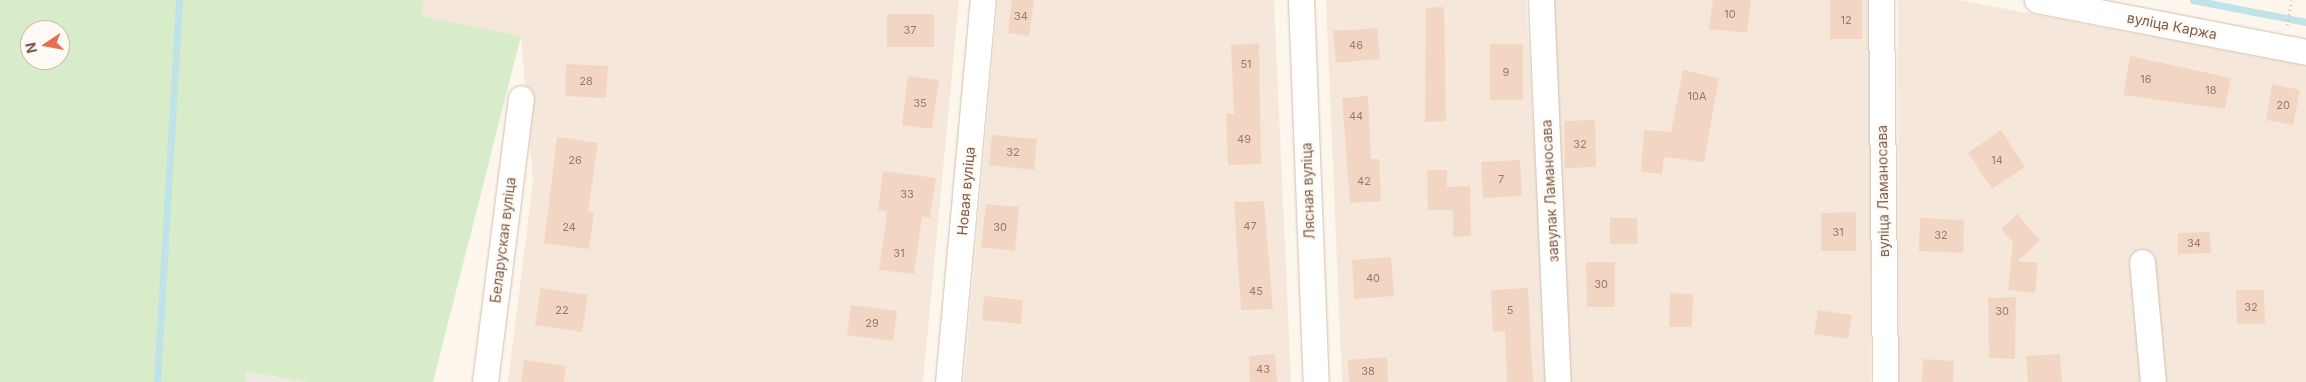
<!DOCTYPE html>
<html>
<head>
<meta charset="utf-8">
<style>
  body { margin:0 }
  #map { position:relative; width:2306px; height:382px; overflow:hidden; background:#fdf6ec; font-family:Inter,sans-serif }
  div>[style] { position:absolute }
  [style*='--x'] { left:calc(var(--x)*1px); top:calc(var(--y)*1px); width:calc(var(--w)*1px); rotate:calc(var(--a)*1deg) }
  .residential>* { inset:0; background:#f5e8da }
  .industrial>* { inset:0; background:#efe9e4 }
  .green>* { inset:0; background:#d8ecc9 }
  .stream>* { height:7px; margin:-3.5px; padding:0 3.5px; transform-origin:3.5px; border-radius:3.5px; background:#bfe3e8 }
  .building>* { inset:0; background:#f3d5c3 }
  .path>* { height:3px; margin-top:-1.5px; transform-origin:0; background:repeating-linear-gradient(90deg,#d9b8a5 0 1px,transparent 0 5px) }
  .roads { filter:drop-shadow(0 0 1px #d1beb0) drop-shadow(0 0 1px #d1beb0) }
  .minor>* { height:25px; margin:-12.5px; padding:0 12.5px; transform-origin:12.5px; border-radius:12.5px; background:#fff }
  span { translate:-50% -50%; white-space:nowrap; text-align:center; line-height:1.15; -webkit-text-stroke:5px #fffaf3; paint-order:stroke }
  .number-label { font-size:11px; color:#987a6a }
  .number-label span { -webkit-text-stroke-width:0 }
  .street-label { font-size:14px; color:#7a5c4d }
  .north { position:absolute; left:20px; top:20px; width:50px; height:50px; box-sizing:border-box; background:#fffaf3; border:1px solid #cabbb1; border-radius:50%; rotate:258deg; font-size:14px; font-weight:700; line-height:20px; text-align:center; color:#7a5c4d }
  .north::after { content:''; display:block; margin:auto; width:18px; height:22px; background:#e76f51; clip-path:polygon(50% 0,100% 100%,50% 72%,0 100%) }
</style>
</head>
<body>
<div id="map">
  <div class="residential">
    <i style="clip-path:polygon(423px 0,959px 0,923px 382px,508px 382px,533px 182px,521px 36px,420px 16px)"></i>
    <i style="clip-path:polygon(998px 0,1274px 0,1291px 382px,964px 382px)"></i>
    <i style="clip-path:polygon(1326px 0,1526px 0,1548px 382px,1342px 382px)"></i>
    <i style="clip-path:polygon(1550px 0,1872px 0,1870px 382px,1570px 382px)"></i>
    <i style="clip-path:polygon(1898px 0,1959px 0,2306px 66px,2306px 382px,1899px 382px)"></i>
  </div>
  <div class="industrial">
    <i style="clip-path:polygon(245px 372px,307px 382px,245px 382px)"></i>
  </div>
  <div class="green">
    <i style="clip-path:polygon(evenodd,0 0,423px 0,421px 16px,521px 36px,433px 382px,307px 382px,246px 372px,245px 382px,0 382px,0 0,30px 30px,60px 30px,60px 60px,30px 60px,30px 30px)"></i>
  </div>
  <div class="stream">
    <i style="--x:2193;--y:0;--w:115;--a:11"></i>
    <i style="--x:157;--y:382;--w:383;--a:-86.7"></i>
  </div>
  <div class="building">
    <i style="clip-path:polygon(1012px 0,1034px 0,1029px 36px,1008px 33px)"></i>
    <i style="clip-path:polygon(1713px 0,1751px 0,1747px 33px,1709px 29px)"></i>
    <i style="clip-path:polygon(1830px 0,1862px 0,1862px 39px,1830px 39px)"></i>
    <i style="clip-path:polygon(1444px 7px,1446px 121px,1425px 122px,1426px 8px)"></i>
    <i style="clip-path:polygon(887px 14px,934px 14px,934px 47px,887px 47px)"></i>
    <i style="clip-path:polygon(1377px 28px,1380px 59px,1336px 63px,1333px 31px)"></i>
    <i style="clip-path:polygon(1259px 43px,1261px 164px,1228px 165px,1226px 114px,1234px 114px,1231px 45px)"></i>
    <i style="clip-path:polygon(1490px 44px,1523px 44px,1523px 100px,1490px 100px)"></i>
    <i style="clip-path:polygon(2130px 56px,2231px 78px,2225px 109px,2123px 95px)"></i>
    <i style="clip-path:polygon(566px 64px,608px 66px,606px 98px,565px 96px)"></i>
    <i style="clip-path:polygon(1683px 70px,1719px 78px,1704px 162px,1664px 157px,1662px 174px,1641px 172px,1644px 130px,1671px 132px)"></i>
    <i style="clip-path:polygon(908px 76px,939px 80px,932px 129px,902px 125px)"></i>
    <i style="clip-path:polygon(2272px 84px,2300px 90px,2293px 125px,2266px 120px)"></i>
    <i style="clip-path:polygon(1368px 96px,1371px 159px,1379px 159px,1381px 201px,1350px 203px,1342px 98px)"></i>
    <i style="clip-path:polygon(1595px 120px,1596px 167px,1565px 168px,1564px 121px)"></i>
    <i style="clip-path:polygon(2001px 130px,2025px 167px,1992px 189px,1968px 153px)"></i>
    <i style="clip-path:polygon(992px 135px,1037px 139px,1034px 170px,989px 165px)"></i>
    <i style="clip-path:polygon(557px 137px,598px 143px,588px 211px,594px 212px,589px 249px,544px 243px)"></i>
    <i style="clip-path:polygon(1520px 160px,1522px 196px,1483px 198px,1481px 162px)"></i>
    <i style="clip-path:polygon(1427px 170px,1447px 170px,1447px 187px,1470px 186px,1471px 236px,1453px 237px,1453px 210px,1428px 210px)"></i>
    <i style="clip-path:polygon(883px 171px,936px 178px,930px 218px,922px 216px,914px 274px,879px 270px,887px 212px,878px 210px)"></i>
    <i style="clip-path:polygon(1264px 201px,1273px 309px,1241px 310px,1234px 202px)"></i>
    <i style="clip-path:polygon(986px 204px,1019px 207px,1015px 251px,981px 247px)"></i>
    <i style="clip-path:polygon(1856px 212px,1856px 251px,1821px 251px,1821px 213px)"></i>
    <i style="clip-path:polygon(2017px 214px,2040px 240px,2018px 261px,2038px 263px,2035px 293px,2008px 290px,2013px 243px,2001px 229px)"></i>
    <i style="clip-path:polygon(1610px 218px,1637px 218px,1638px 244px,1610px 244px)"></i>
    <i style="clip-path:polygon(1920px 218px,1964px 220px,1963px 253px,1919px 251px)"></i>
    <i style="clip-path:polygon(2210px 232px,2211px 253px,2178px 254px,2178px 233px)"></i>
    <i style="clip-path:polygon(1391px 257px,1394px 296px,1354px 299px,1352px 260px)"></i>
    <i style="clip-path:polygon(1586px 262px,1615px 262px,1615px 307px,1587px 307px)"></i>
    <i style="clip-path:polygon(541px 288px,588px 295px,582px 332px,535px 325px)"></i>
    <i style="clip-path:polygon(1528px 288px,1533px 382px,1507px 382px,1505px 331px,1493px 332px,1491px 290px)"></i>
    <i style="clip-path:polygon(2236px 290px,2264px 290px,2265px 324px,2237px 324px)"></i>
    <i style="clip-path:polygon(1670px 293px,1693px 294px,1692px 327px,1669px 327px)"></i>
    <i style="clip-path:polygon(984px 296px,1023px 300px,1021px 324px,982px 320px)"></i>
    <i style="clip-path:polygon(2016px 297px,2015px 359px,1989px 358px,1988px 298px)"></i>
    <i style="clip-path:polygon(851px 305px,897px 311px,893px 341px,847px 335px)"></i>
    <i style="clip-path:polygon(1818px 310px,1852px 315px,1848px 339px,1814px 334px)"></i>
    <i style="clip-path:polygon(1275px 354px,1277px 382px,1250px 382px,1249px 356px)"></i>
    <i style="clip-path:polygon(2060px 354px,2062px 382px,2028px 382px,2026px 356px)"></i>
    <i style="clip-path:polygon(1387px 357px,1388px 382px,1349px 382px,1348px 360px)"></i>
    <i style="clip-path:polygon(1923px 359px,1954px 361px,1953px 382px,1922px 382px)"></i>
    <i style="clip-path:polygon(524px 360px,566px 366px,564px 382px,521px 382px)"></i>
  </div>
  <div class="path">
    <i style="--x:2288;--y:25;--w:25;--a:-83"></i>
  </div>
  <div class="roads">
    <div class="minor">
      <i style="--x:1301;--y:0;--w:382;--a:87.8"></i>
      <i style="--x:1541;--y:0;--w:382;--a:87.5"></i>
      <i style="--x:1881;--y:0;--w:382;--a:89.4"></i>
      <i style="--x:2037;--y:0;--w:274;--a:10.9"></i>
      <i style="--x:2142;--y:262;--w:121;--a:84.8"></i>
      <i style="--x:485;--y:382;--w:286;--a:-82.8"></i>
      <i style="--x:948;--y:382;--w:384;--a:-84.8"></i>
    </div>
  </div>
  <div class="number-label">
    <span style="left:1730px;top:14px">10</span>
    <span style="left:1021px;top:16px">34</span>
    <span style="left:1846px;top:20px">12</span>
    <span style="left:910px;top:30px">37</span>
    <span style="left:1356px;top:45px">46</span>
    <span style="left:1246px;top:64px">51</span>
    <span style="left:1506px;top:72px">9</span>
    <span style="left:2146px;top:79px">16</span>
    <span style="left:586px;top:81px">28</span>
    <span style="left:2211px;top:90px">18</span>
    <span style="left:1697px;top:96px">10А</span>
    <span style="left:920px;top:103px">35</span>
    <span style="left:2283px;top:105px">20</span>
    <span style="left:1356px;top:116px">44</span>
    <span style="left:1244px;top:139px">49</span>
    <span style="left:1580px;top:144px">32</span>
    <span style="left:1013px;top:152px">32</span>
    <span style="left:575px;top:160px">26</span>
    <span style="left:1997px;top:160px">14</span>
    <span style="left:1501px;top:179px">7</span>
    <span style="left:1364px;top:181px">42</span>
    <span style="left:907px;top:194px">33</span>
    <span style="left:1250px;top:226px">47</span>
    <span style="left:569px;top:227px">24</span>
    <span style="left:1000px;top:227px">30</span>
    <span style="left:1838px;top:232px">31</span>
    <span style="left:1941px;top:235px">32</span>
    <span style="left:2194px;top:243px">34</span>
    <span style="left:899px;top:253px">31</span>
    <span style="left:1373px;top:278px">40</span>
    <span style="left:1601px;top:284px">30</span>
    <span style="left:1256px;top:291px">45</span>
    <span style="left:2251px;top:307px">32</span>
    <span style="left:562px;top:310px">22</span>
    <span style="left:1510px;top:310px">5</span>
    <span style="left:2002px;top:311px">30</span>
    <span style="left:872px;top:323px">29</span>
    <span style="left:1263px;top:369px">43</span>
    <span style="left:1368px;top:371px">38</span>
  </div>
  <div class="street-label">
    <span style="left:2172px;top:26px;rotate:11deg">вуліца Каржа</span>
    <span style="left:966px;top:191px;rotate:-85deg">Новая вуліца</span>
    <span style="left:1308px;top:191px;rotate:-92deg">Лясная вуліца</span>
    <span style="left:1550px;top:191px;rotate:-93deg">завулак Ламаносава</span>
    <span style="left:1883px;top:191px;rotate:-91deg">вуліца Ламаносава</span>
    <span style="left:503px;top:240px;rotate:-83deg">Беларуская вуліца</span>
  </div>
  <div class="north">N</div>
</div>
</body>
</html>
